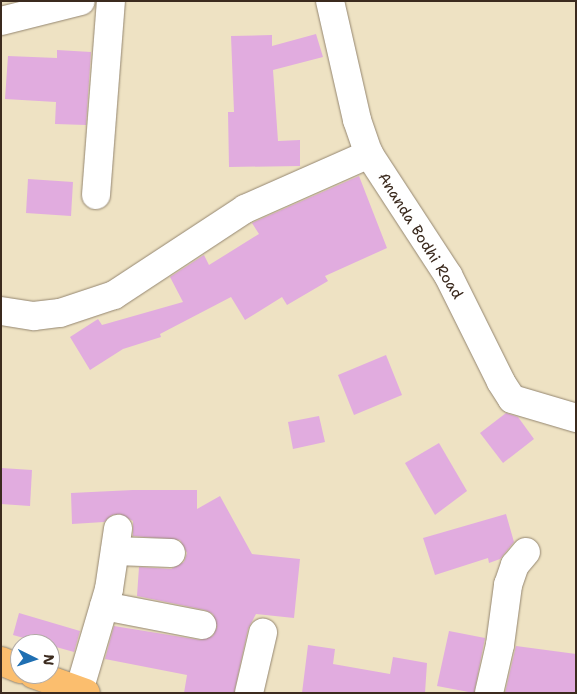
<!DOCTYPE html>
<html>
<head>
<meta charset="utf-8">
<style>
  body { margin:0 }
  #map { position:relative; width:577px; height:694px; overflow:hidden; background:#eee2c3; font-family:"Shantell Sans",sans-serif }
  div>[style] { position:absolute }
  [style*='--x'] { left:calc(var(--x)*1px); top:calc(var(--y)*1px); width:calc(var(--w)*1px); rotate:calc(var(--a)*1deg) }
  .building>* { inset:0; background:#e1acdf }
  .roads { filter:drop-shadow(0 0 1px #948670) drop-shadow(0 0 1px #948670) }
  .minor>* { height:28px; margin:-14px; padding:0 14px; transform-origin:14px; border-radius:14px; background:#fff }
  .major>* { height:28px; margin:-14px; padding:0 14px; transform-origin:14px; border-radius:14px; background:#fbbe6e }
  span { translate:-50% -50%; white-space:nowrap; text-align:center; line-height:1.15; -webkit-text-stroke:4px #fff; paint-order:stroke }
  .street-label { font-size:15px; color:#3b2a1e }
  .frame { position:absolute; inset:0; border:2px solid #3b2a1e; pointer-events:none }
  .north { position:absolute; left:10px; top:634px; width:50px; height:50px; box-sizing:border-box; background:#fff; border:1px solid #b1aaa5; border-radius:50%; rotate:94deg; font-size:14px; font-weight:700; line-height:20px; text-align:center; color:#3b2a1e }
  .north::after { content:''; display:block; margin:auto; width:18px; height:22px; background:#1f6fb2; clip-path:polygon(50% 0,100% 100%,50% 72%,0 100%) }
</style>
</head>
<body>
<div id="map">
  <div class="building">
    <i style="clip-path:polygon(316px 34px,323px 57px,273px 70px,278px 141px,300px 140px,300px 166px,229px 167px,228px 112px,234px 112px,231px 36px,272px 35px,272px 46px)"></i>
    <i style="clip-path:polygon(57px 50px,91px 52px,86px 125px,55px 124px,56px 102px,5px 99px,8px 56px,57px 58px)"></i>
    <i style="clip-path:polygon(359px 176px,387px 248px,325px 276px,328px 281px,287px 305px,282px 297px,245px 320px,231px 297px,160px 334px,161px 337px,123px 349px,90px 370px,70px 337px,98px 319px,102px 325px,183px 302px,170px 277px,204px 255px,209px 265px,259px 234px,252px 223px)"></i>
    <i style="clip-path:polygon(28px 179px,73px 182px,71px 216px,26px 213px)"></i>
    <i style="clip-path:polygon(386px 355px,402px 395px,354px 415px,338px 375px)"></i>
    <i style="clip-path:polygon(506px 413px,518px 417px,534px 439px,503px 463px,480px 433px)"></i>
    <i style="clip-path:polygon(319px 416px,325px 442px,293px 449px,288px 422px)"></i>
    <i style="clip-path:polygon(439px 443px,467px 491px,435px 515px,405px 463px)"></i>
    <i style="clip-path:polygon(1px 468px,32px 470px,30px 506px,1px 504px)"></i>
    <i style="clip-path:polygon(133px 490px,197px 490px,197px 509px,220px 496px,252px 554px,300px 559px,294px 618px,256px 614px,248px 629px,234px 693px,184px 693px,187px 675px,105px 659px,114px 626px,200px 640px,213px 636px,217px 627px,213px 614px,205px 610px,137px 596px,139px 567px,171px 569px,184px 562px,187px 553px,180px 540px,133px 536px,133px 521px,120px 514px,112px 515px,104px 522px,72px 524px,71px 493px)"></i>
    <i style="clip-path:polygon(506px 514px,514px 542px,500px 559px,489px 563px,488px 558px,435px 575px,423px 538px)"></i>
    <i style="clip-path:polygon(19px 613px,80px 631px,74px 652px,13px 635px)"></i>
    <i style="clip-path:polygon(449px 631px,485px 638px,474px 693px,437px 686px)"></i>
    <i style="clip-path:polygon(308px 645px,335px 649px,333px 664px,390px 674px,393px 657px,427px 663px,425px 693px,302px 693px)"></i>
    <i style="clip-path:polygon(516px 646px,576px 654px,576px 693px,505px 693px)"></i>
  </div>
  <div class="roads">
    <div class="minor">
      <i style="--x:330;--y:1;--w:122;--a:77.2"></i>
      <i style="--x:357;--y:120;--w:36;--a:71"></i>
      <i style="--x:369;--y:154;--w:145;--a:56.9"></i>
      <i style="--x:448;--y:275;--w:119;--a:63.6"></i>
      <i style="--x:501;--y:382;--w:20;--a:57"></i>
      <i style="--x:512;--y:399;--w:67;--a:16.5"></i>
      <i style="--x:1;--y:21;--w:82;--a:-14"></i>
      <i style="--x:96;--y:195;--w:195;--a:-85.6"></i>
      <i style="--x:1;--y:311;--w:33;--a:9"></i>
      <i style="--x:34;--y:316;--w:26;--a:-7"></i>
      <i style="--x:60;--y:313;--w:57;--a:-18.4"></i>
      <i style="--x:114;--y:295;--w:157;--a:-33.3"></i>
      <i style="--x:245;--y:209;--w:136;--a:-23.9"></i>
      <i style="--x:115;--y:551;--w:56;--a:2"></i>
      <i style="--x:104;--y:606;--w:100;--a:11"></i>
      <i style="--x:79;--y:691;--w:106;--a:-73.6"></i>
      <i style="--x:109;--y:589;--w:61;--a:-81.5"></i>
      <i style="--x:249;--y:693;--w:62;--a:-76.9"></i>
      <i style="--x:489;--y:693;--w:49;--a:-77.1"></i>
      <i style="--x:500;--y:645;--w:61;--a:-82.4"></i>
      <i style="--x:508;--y:585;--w:21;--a:-71"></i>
      <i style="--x:515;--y:565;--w:17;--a:-50"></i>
    </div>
    <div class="major">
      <i style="--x:1;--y:661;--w:21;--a:23"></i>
      <i style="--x:33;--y:674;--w:56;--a:19.7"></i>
    </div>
  </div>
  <div class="street-label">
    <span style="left:420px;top:236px;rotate:58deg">Ananda Bodhi Road</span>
  </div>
  <div class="frame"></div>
  <div class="north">N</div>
</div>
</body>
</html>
